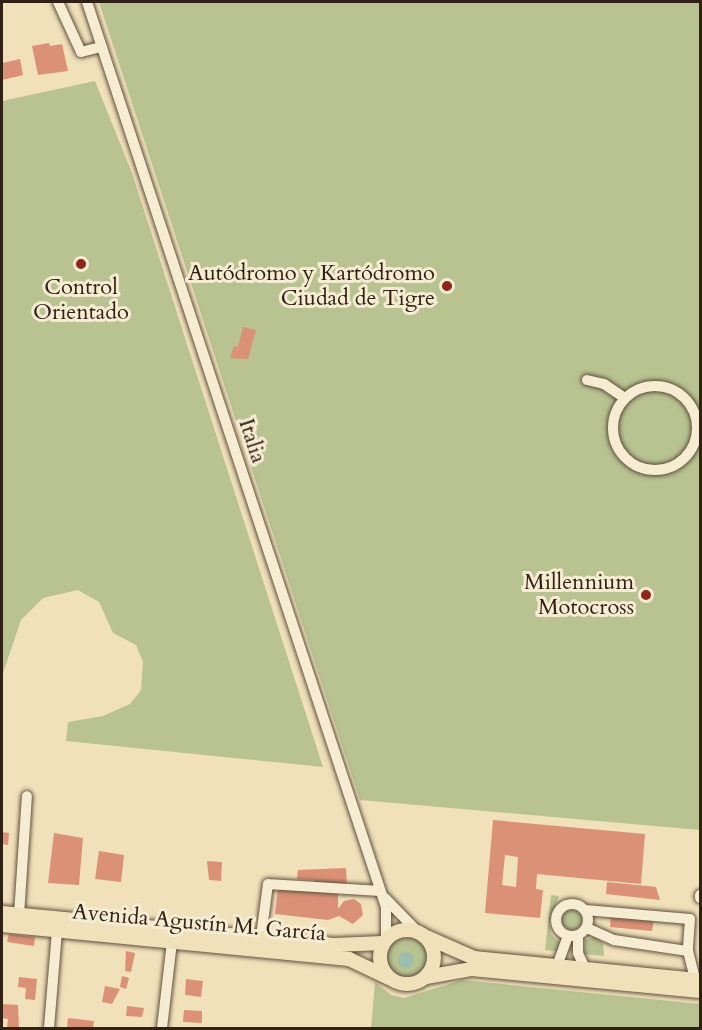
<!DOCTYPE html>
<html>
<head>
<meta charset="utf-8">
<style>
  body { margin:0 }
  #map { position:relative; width:702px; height:1030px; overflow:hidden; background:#f1e1ba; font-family:Cardo,serif }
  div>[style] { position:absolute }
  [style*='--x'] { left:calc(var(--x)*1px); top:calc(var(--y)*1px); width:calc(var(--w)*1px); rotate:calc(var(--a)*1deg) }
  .green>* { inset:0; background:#b8c391 }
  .round { border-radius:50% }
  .water>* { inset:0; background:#9bbead }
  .building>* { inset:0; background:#db9175 }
  .roads { filter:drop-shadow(0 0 2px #60503f) drop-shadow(0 0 2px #60503f) }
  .minor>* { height:10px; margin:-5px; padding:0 5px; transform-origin:5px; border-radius:5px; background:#f6ecd2 }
  .minor>.ring { margin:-5px; padding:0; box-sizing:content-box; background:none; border:10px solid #f6ecd2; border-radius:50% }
  .major>* { height:14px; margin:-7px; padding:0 7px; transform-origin:7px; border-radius:7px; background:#f1e1ba }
  .major>.ring { margin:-7px; padding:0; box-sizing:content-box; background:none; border:14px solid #f1e1ba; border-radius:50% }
  .dots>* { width:16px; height:16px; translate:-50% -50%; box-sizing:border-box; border:3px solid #f6ecd2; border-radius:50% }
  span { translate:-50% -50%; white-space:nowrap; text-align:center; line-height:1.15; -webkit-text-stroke:6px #f6ecd2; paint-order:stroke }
  .poi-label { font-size:22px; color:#302016 }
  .right { translate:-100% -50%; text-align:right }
  .street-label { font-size:22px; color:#302016 }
  .frame { position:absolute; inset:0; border:3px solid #302016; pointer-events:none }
</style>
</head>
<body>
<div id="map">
  <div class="green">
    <i style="clip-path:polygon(99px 2px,700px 2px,700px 830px,360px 800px)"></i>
    <i style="clip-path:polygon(95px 81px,132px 173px,323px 767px,66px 741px,68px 722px,103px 716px,130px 704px,141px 690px,143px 662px,136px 645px,113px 633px,99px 602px,78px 590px,43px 598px,21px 620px,2px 676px,2px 101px)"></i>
    <i style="clip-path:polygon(551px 895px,559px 896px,550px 921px,551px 934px,561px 944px,559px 952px,545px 950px)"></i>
    <i class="round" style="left:562px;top:910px;width:20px;height:20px"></i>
    <i style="clip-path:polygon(595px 936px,603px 943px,604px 956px,584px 954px,585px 940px)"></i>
    <i class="round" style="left:386px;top:938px;width:42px;height:42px"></i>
    <i style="clip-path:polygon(462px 980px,700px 1004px,700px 1028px,371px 1028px,375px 982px,391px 995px,404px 998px)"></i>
  </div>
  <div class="water">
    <i class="round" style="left:398px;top:952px;width:16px;height:16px"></i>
  </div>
  <div class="building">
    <i style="clip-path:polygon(49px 43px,50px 46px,62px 44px,68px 71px,38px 75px,32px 46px)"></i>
    <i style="clip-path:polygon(20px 59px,23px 75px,2px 80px,2px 63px)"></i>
    <i style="clip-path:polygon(243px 327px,256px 330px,248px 359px,230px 358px,234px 346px,238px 347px)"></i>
    <i style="clip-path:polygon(evenodd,493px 820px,645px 834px,641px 884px,537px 874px,536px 889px,543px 890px,540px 918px,485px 913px,493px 820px,505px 855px,518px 857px,516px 887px,502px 885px,505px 855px)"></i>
    <i style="clip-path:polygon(2px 832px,9px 833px,8px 845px,2px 844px)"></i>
    <i style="clip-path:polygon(54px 833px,83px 838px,79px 885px,48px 883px)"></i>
    <i style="clip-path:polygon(99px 851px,124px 855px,121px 882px,95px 879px)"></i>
    <i style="clip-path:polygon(207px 861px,222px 862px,221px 881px,209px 880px)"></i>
    <i style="clip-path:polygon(346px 868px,347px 884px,317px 885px,314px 880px,297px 879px,298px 870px)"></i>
    <i style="clip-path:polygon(607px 882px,656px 887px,660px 900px,606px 894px)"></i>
    <i style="clip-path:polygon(278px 888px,338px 894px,338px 909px,344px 901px,354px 899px,361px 904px,363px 915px,353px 924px,339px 916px,328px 920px,275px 914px)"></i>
    <i style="clip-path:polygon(611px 915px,654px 919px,652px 931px,610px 927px)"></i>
    <i style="clip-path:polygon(9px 934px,35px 937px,34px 946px,7px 942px)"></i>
    <i style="clip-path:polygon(126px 951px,135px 953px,131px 972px,125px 971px)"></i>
    <i style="clip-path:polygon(122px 976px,129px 978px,126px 989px,120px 987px)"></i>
    <i style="clip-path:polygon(19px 977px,37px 979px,35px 1000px,25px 999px,26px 988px,18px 987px)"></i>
    <i style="clip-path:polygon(186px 979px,203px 981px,201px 997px,185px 995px)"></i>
    <i style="clip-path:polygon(105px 986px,120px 989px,112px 1004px,102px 1002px)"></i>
    <i style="clip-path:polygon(3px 1004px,18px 1005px,19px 1028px,7px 1028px,8px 1019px,2px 1018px)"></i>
    <i style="clip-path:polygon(127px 1006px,144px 1008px,142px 1017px,126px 1016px)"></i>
    <i style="clip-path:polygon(184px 1010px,202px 1011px,202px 1023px,183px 1022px)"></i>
    <i style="clip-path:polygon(68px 1018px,94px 1021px,93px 1028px,67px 1028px)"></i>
  </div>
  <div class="roads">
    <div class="minor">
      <i style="--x:58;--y:2;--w:55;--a:65.3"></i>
      <i style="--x:81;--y:52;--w:21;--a:-14"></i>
      <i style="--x:87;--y:2;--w:953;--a:71.72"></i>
      <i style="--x:386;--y:907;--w:33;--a:90"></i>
      <i style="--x:587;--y:380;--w:17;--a:13"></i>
      <i style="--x:604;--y:384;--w:25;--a:34"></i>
      <i class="ring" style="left:613px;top:386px;width:74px;height:74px"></i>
      <i style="--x:700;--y:895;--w:3;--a:90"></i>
      <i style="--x:385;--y:898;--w:47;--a:45.9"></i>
      <i class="ring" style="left:556px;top:904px;width:22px;height:22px"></i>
      <i style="--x:585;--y:910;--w:105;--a:4.9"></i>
      <i style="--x:690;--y:919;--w:32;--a:94"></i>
      <i style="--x:688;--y:951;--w:30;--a:76"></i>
      <i style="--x:19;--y:915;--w:119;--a:-86.2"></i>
      <i style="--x:587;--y:928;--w:30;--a:24"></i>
      <i style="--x:614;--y:940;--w:75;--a:8.5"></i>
      <i style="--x:578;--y:936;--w:17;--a:90"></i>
      <i style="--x:578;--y:953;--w:17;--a:66"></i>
      <i style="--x:261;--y:937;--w:53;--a:-82.5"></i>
      <i style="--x:268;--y:884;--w:112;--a:3.6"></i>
      <i style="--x:557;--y:966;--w:32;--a:-70"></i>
      <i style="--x:49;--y:1028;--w:97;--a:-85.3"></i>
      <i style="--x:162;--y:1028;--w:87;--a:-83.4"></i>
    </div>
    <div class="major">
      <i style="--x:2;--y:913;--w:335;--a:5.5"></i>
      <i style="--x:335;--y:945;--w:48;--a:-2.4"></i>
      <i style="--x:2;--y:925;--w:349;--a:5.6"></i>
      <i style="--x:349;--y:959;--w:44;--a:25.4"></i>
      <i class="ring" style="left:380px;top:930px;width:40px;height:40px"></i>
      <i style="--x:424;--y:936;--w:55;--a:23.7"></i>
      <i style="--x:474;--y:958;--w:227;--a:5.6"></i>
      <i style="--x:426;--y:977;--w:47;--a:-9.9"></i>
      <i style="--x:472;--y:969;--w:229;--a:5.5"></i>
    </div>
  </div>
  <div class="dots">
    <i style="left:81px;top:264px;background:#8f2418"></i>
    <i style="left:447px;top:286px;background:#8f2418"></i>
    <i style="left:646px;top:595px;background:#8f2418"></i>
  </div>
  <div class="poi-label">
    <span class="right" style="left:435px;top:286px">Autódromo y Kartódromo<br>Ciudad de Tigre</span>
    <span style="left:81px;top:300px">Control<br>Orientado</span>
    <span class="right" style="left:634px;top:595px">Millennium<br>Motocross</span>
  </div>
  <div class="street-label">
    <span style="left:252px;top:441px;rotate:72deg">Italia</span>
    <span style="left:199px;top:923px;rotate:5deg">Avenida Agustín M. García</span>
  </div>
  <div class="frame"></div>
</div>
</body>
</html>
